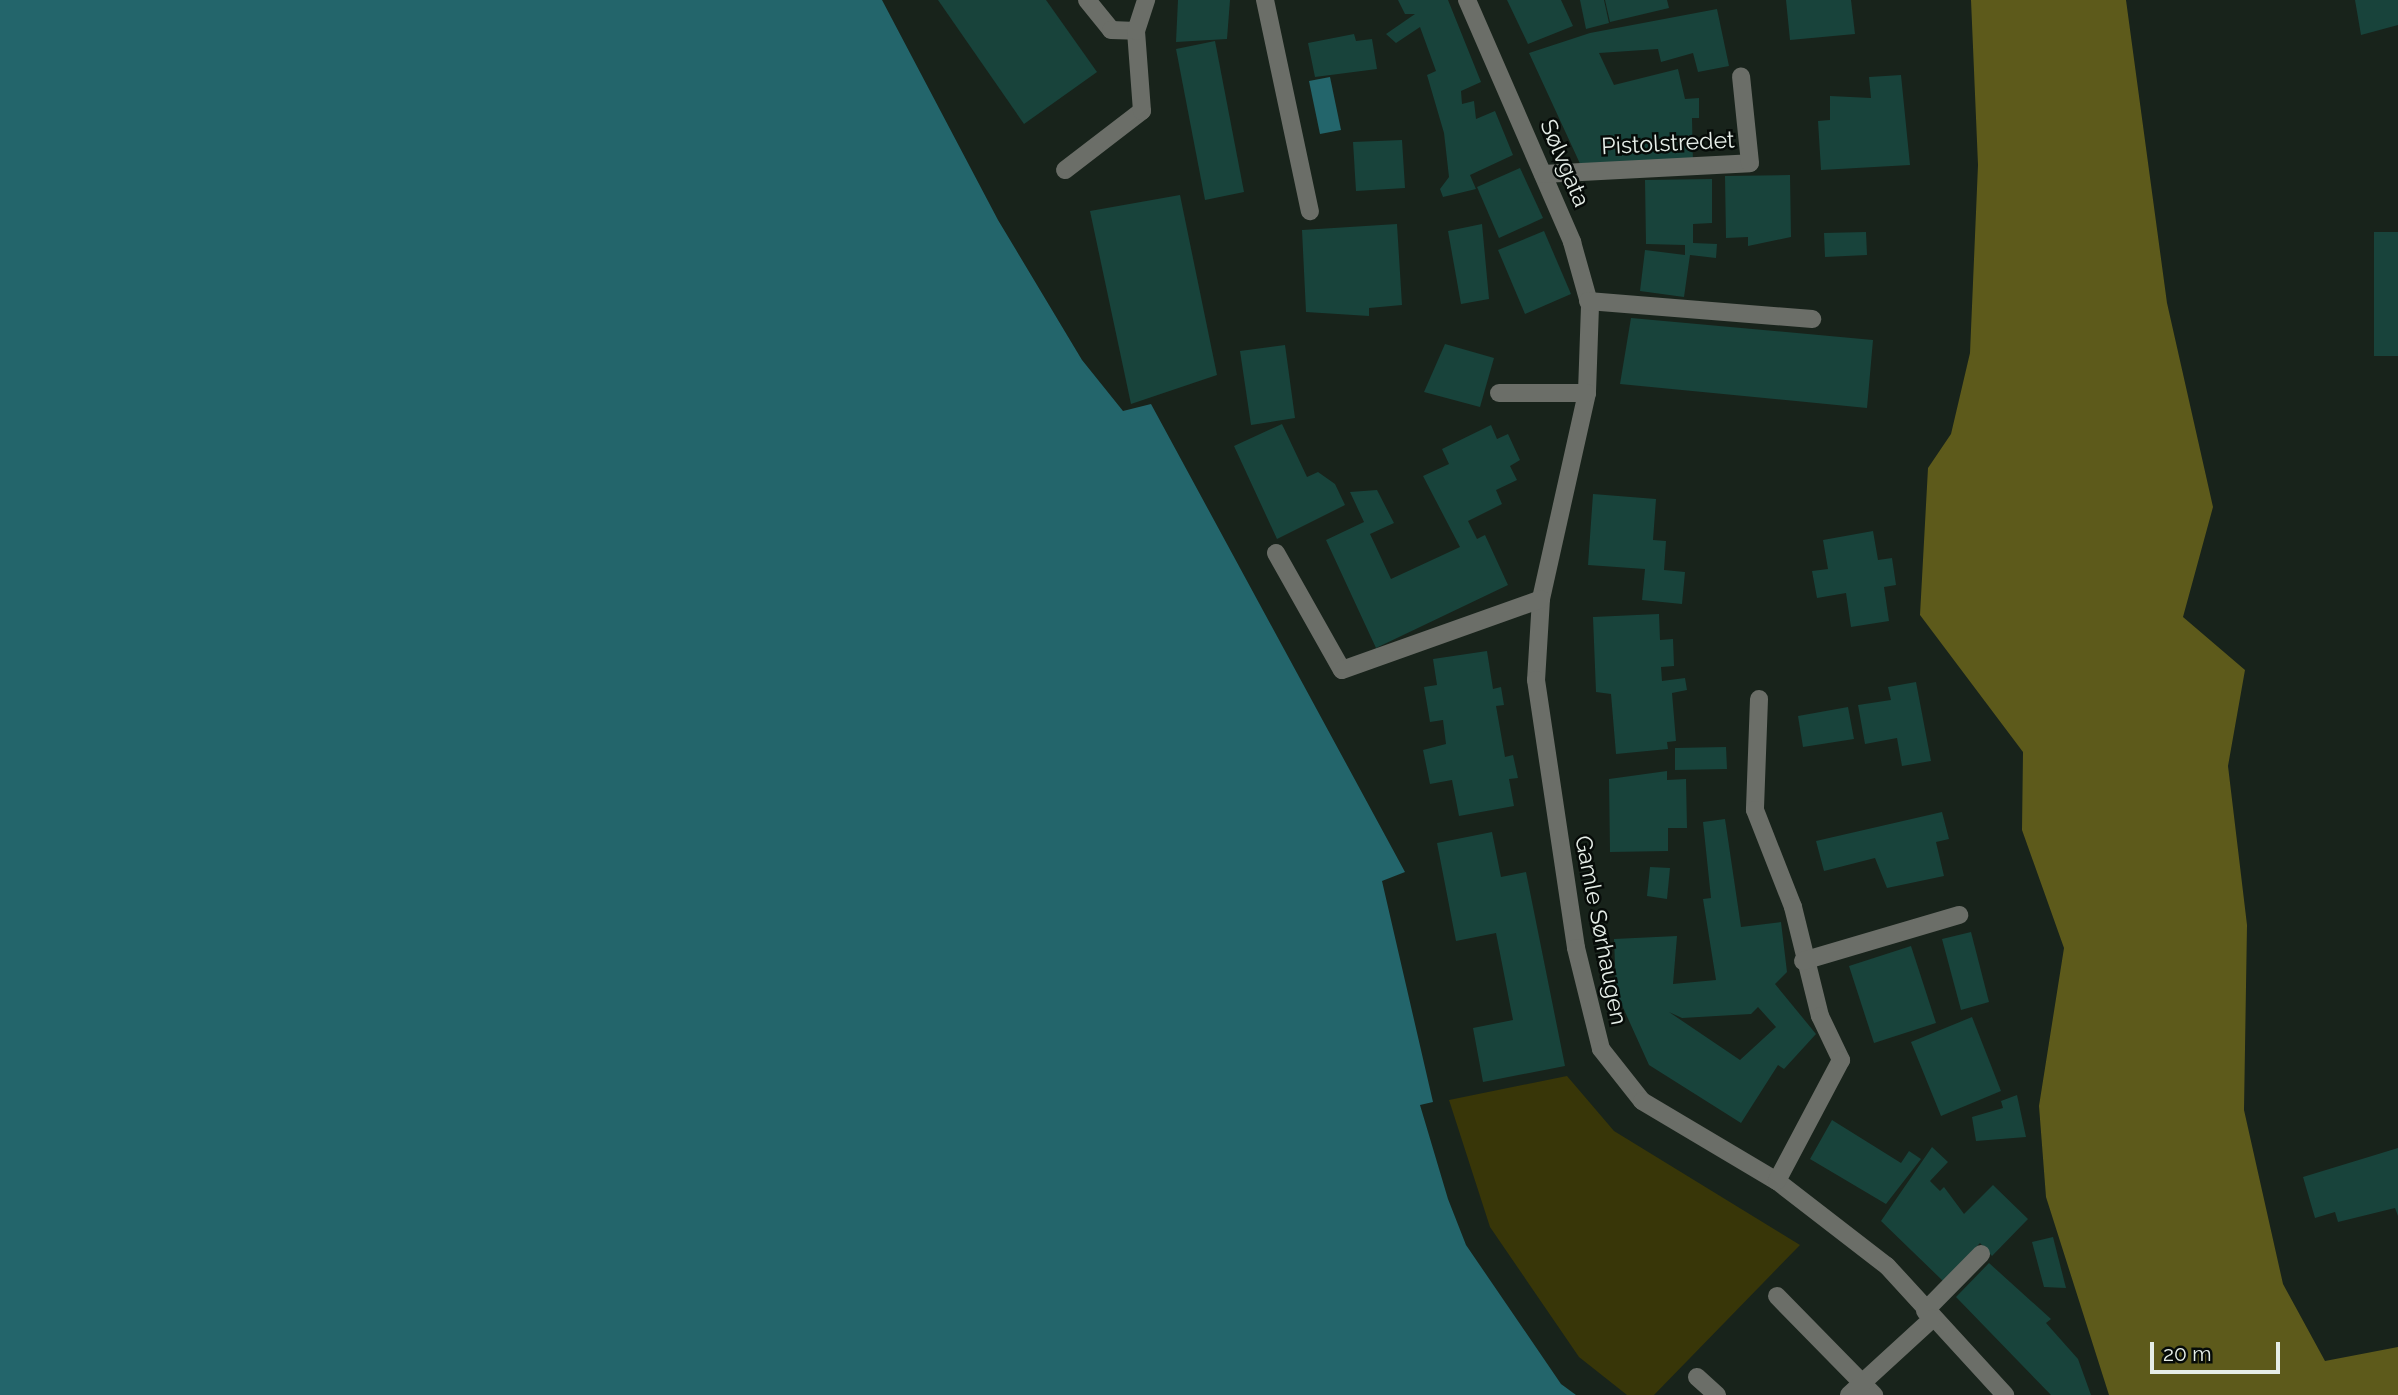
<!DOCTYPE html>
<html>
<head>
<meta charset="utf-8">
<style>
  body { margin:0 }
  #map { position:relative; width:2398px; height:1395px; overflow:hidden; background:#18231b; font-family:Raleway,sans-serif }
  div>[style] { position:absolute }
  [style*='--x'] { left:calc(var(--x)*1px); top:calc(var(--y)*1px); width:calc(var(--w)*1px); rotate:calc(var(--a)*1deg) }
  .green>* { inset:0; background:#383608 }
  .forest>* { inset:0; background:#5d5a1b }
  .water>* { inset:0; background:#23656b }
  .building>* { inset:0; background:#18433b }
  .minor>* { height:18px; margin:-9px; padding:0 9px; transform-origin:9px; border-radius:9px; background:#6b6e68 }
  span { translate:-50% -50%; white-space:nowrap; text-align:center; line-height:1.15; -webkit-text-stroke:5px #060b08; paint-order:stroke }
  .street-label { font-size:23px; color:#e6eee8 }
  .scale { position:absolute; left:2150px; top:1342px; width:130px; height:32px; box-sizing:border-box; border:4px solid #e6eee8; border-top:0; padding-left:9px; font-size:21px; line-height:24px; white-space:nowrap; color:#e6eee8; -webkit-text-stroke:5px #060b08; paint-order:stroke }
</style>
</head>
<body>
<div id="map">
  <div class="green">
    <i style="clip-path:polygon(1567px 1076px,1614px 1131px,1800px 1245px,1654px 1395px,1627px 1395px,1579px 1357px,1490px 1227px,1449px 1100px)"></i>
  </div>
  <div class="forest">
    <i style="clip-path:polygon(1971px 0,2126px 0,2167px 303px,2213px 507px,2183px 617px,2245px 670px,2228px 766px,2247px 925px,2244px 1110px,2283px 1284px,2325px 1361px,2398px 1347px,2398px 1395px,2109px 1395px,2046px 1197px,2039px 1106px,2064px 948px,2022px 830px,2023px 752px,1920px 615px,1928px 468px,1951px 434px,1970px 353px,1978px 165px)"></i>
  </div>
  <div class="water">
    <i style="clip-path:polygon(0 0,882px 0,998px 220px,1082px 360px,1123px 411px,1151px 404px,1405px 872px,1382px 881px,1433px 1102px,1420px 1105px,1448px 1199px,1466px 1245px,1561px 1384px,1576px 1395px,0 1395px)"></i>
    <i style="clip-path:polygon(1330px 77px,1341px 130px,1320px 134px,1309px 81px)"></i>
  </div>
  <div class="building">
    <i style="clip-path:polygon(938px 0,1046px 0,1097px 72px,1024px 124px)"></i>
    <i style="clip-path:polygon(1178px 0,1230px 0,1227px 39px,1176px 42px)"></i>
    <i style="clip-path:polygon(1398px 0,1448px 0,1481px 82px,1461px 91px,1462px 104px,1474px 101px,1476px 119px,1495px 111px,1513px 155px,1470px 175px,1476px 189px,1443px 197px,1440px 189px,1449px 177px,1444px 133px,1427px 75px,1436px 71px,1420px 27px,1396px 43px,1386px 34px,1415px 14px,1405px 14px)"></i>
    <i style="clip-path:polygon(1507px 0,1561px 0,1573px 26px,1528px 44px)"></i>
    <i style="clip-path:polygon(1580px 0,1604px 0,1609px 23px,1586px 29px)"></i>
    <i style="clip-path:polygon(1605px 0,1667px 0,1669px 8px,1610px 22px)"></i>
    <i style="clip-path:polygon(1786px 0,1851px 0,1855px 34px,1790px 40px)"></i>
    <i style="clip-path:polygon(2355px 0,2398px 0,2398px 25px,2361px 35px)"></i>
    <i style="clip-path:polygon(1717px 9px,1729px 66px,1698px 72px,1693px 53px,1661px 62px,1658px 49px,1599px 53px,1614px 85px,1678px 69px,1685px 99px,1699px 98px,1699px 118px,1692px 118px,1693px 164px,1582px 168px,1529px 53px,1590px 33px)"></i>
    <i style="clip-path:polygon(1354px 34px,1356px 41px,1372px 39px,1377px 69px,1315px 77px,1308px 43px)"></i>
    <i style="clip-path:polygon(1215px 41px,1244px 192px,1205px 200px,1176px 49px)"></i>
    <i style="clip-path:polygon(1901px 75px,1910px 165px,1821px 170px,1818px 121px,1830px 120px,1830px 96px,1871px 98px,1869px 77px)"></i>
    <i style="clip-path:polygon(1402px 140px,1405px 188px,1356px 191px,1353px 142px)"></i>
    <i style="clip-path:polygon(1520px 168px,1543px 218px,1499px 238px,1477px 187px)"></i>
    <i style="clip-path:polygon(1790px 175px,1791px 237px,1748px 246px,1748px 237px,1726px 238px,1725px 176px)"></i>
    <i style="clip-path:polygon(1712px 179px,1712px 223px,1693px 224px,1693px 243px,1717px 244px,1716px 258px,1690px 255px,1684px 297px,1640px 291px,1645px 250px,1685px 255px,1685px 245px,1646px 244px,1645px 180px)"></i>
    <i style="clip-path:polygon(1180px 195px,1217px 375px,1131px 404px,1090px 211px)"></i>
    <i style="clip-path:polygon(1397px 224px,1402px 305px,1369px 308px,1369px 316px,1306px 312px,1302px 230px)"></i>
    <i style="clip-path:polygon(1482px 224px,1489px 299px,1461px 304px,1448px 231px)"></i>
    <i style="clip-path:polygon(1544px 231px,1571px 294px,1525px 314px,1498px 250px)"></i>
    <i style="clip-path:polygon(1866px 232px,1867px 255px,1825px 257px,1824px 233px)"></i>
    <i style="clip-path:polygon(2374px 232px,2398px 232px,2398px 356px,2374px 356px)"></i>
    <i style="clip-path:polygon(1631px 318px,1873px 340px,1867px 408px,1620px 384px)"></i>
    <i style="clip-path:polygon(1445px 344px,1494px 358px,1480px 407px,1424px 392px)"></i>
    <i style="clip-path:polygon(1285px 345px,1295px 418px,1251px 425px,1240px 351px)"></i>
    <i style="clip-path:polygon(1282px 424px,1307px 477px,1318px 472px,1335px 484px,1345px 505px,1277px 539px,1234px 446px)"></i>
    <i style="clip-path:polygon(1491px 425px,1497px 439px,1508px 434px,1520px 460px,1510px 466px,1517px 480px,1496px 490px,1502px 504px,1468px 521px,1477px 539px,1485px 535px,1508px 585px,1376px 648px,1326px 540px,1364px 522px,1350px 492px,1377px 490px,1394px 523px,1370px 534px,1391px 579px,1460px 547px,1423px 476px,1449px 464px,1442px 449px)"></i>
    <i style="clip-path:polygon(1593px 494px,1656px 499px,1653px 540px,1666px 541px,1664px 570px,1685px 572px,1682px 604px,1642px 600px,1645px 569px,1588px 565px)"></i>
    <i style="clip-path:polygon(1873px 531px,1878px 560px,1892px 558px,1896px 585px,1884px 587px,1889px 621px,1851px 627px,1846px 593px,1817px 598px,1812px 571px,1828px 569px,1823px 540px)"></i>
    <i style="clip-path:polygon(1659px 614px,1660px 640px,1673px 639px,1674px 666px,1661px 667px,1662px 681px,1685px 678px,1687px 690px,1672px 693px,1676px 741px,1667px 742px,1668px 749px,1616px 754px,1611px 694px,1596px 692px,1593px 617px)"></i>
    <i style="clip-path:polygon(1487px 651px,1493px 689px,1501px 687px,1504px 705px,1496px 706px,1505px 757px,1513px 755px,1518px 778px,1509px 779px,1514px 806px,1459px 816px,1452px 780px,1430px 784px,1423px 750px,1446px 744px,1443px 720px,1430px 722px,1424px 687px,1437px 685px,1433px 659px)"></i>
    <i style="clip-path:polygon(1916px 682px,1931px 761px,1902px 766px,1897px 738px,1865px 744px,1858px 705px,1891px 700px,1888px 687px)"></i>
    <i style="clip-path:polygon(1848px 707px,1854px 739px,1803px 747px,1798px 716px)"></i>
    <i style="clip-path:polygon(1726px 747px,1727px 769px,1675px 770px,1675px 748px)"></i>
    <i style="clip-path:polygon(1667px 771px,1667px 780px,1686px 779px,1687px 828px,1668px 828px,1668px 851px,1610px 852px,1609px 779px)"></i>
    <i style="clip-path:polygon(1942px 812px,1949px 839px,1936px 842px,1944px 876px,1887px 888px,1875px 858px,1824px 871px,1816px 841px)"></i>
    <i style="clip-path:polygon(evenodd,1725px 819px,1741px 927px,1781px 922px,1787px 972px,1775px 984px,1816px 1034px,1784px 1069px,1778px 1065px,1741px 1123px,1649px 1065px,1616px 992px,1614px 939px,1677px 936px,1673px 984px,1716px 980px,1703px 899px,1711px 898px,1703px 822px,1725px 819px,1758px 1007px,1776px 1027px,1740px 1060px,1669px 1012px,1682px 1018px,1751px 1014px,1758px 1007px)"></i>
    <i style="clip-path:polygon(1492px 832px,1501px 877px,1526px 872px,1565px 1066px,1483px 1082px,1473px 1028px,1513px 1020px,1496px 933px,1456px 941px,1437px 843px)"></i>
    <i style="clip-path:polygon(1650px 867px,1670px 868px,1667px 899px,1647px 896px)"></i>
    <i style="clip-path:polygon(1971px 932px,1989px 1002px,1961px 1010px,1942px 939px)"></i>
    <i style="clip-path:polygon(1911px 946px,1936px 1023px,1874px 1043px,1849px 966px)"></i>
    <i style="clip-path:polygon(1972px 1017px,2001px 1091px,1941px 1116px,1911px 1042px)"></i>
    <i style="clip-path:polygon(2017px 1095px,2026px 1137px,1976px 1141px,1972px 1117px,2003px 1108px,2001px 1101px)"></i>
    <i style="clip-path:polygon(1832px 1120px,1901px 1163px,1909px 1151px,1921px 1159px,1886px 1204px,1810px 1159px)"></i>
    <i style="clip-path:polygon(1932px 1147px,1948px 1162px,1930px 1181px,1940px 1191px,1944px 1187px,1964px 1214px,1993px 1185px,2028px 1219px,1992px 1256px,1980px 1243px,1943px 1281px,1881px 1221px)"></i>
    <i style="clip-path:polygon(2398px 1148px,2398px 1216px,2395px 1208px,2338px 1222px,2335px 1212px,2315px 1218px,2303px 1177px)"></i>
    <i style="clip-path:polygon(2053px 1237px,2066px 1288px,2044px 1287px,2032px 1242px)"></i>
    <i style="clip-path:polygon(1989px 1263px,2051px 1319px,2046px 1323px,2078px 1359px,2091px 1395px,2051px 1395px,1956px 1297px)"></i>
  </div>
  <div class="minor">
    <i style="--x:1087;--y:0;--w:38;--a:51"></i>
    <i style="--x:1111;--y:30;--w:25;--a:2"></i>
    <i style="--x:1265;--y:0;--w:216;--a:78"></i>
    <i style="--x:1467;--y:0;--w:264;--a:66.5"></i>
    <i style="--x:1572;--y:242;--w:66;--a:74.3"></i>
    <i style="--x:1590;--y:306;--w:87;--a:92"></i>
    <i style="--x:1587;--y:393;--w:211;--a:102.6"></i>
    <i style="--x:1541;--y:599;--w:81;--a:93.5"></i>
    <i style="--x:1536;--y:680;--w:271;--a:81.5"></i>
    <i style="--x:1576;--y:948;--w:104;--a:76.1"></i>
    <i style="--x:1601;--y:1049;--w:66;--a:51.7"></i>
    <i style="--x:1642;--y:1101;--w:157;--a:30.7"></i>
    <i style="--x:1777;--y:1181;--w:139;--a:37.7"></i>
    <i style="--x:1887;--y:1266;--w:175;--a:47.5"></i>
    <i style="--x:1065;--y:170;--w:97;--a:-37.5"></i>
    <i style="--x:1142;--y:111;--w:80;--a:-94.3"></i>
    <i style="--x:1136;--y:31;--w:33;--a:-72"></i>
    <i style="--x:1543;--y:174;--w:207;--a:-3"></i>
    <i style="--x:1750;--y:163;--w:87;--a:-95.9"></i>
    <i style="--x:1588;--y:301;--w:225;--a:4.6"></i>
    <i style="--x:1499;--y:393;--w:88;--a:0"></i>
    <i style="--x:1276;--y:553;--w:134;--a:60.6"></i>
    <i style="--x:1342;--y:670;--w:211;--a:-19.6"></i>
    <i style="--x:1759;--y:699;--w:111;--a:92.1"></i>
    <i style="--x:1755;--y:810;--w:104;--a:68.6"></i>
    <i style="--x:1793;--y:907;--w:112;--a:76.1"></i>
    <i style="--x:1820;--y:1016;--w:49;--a:64.5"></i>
    <i style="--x:1841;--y:1060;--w:137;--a:117.9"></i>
    <i style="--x:1803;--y:961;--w:163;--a:-16.4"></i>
    <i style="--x:1777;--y:1296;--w:139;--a:45.6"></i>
    <i style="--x:1925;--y:1311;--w:80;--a:-45.5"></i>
    <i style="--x:1697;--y:1377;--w:27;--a:42"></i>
    <i style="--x:1849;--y:1395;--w:113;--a:-42.5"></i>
  </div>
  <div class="street-label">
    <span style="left:1668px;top:143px;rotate:-3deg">Pistolstredet</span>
    <span style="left:1565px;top:163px;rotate:67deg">Sølvgata</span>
    <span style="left:1601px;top:930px;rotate:79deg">Gamle Sørhaugen</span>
  </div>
  <div class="scale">20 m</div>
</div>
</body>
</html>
